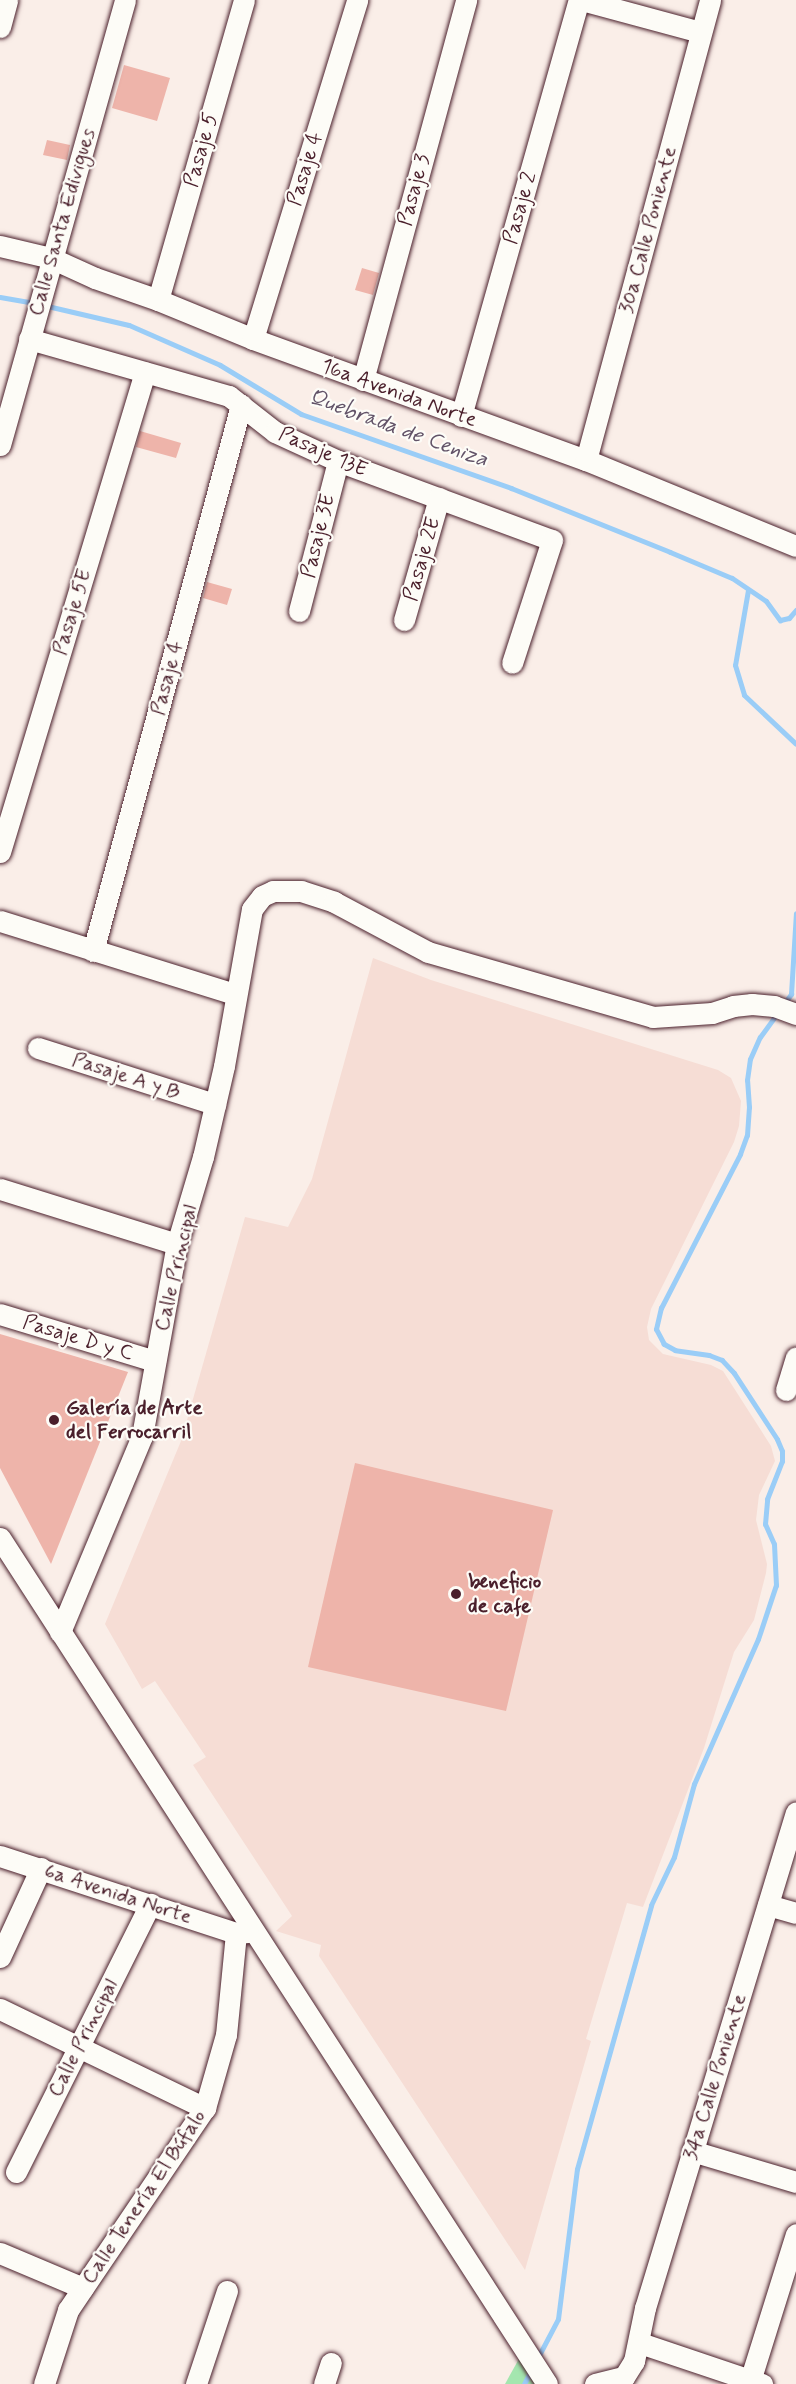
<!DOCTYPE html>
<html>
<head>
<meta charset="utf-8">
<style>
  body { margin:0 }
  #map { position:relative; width:796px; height:2384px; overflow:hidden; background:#faeee8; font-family:Mynerve,sans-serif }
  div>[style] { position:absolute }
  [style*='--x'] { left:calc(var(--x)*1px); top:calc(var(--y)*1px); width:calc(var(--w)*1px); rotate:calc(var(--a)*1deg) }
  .built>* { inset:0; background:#f6ddd5 }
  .green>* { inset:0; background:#a4e6af }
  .stream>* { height:5px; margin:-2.5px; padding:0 2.5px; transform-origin:2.5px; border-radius:2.5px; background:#9acdf7 }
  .building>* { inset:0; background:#eeb4aa }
  .roads { filter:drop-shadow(0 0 2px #4a1f2b) drop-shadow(0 0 2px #4a1f2b) }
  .minor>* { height:21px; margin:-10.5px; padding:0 10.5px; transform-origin:10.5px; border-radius:10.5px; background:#fdfcf7 }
  .dots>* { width:16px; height:16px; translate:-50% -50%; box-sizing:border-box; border:3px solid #fdfcf7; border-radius:50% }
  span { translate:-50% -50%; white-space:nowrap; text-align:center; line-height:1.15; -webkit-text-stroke:4.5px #fdfcf7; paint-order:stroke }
  .street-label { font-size:21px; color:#4a1f2b }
  .poi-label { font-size:21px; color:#4a1f2b; font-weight:700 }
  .left { translate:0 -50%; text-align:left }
  .water-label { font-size:22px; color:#625368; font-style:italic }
</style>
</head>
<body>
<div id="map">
  <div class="built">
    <i style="clip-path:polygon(373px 958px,431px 980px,718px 1070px,731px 1078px,741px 1101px,739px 1126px,734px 1142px,651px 1309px,647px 1327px,649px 1340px,663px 1354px,711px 1365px,723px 1371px,771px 1446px,775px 1461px,759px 1495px,756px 1520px,767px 1564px,766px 1573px,754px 1620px,734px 1652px,704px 1748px,643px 1907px,627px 1903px,586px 2039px,591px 2041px,525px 2270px,319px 1956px,321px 1945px,276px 1931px,292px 1916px,193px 1765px,206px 1757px,155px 1681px,142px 1689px,105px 1624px,181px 1441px,245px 1217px,288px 1227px,312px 1179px)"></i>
  </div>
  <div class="green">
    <i style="clip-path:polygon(520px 2357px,540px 2384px,505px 2384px)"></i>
  </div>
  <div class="stream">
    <i style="--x:0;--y:297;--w:35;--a:10"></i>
    <i style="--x:43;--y:305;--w:88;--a:13.1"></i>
    <i style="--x:129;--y:325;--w:99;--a:23.7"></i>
    <i style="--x:220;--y:365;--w:95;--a:31.2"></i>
    <i style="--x:301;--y:414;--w:223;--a:19.4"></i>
    <i style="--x:511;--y:488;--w:171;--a:21.9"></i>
    <i style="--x:670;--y:552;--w:67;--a:22.8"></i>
    <i style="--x:732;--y:578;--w:41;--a:34.1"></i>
    <i style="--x:766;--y:601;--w:24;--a:54"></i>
    <i style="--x:780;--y:620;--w:9;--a:-13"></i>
    <i style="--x:789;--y:618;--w:11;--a:-49"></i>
    <i style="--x:748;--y:590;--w:76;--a:99.8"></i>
    <i style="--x:735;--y:665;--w:31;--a:73"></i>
    <i style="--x:744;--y:695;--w:71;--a:43.3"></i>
    <i style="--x:783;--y:1005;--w:14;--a:-54"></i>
    <i style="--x:791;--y:994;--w:81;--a:-86.5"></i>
    <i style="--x:537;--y:2359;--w:45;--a:-62.3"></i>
    <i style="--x:558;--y:2319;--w:151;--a:-82.8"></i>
    <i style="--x:577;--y:2169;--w:274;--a:-74.3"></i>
    <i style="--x:651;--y:1905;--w:53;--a:-64.4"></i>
    <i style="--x:674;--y:1857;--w:76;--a:-74.7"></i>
    <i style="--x:694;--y:1784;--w:158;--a:-66.2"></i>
    <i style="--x:758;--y:1639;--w:57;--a:-71.6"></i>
    <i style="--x:776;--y:1585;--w:41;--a:-92.8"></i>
    <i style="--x:774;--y:1544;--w:22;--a:-114"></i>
    <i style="--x:765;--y:1524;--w:25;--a:-85"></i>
    <i style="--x:767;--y:1499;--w:41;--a:-68.5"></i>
    <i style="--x:782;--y:1461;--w:10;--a:-90"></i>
    <i style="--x:782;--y:1451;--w:13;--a:-113"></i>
    <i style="--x:777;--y:1439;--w:79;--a:-123.1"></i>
    <i style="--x:734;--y:1373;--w:18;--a:-133"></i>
    <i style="--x:722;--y:1360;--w:14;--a:-159"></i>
    <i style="--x:709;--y:1355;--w:34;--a:-172"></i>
    <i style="--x:675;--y:1350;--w:13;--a:-151"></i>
    <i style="--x:664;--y:1344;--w:17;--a:-118"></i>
    <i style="--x:656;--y:1329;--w:22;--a:-77"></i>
    <i style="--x:661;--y:1308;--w:173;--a:-62.8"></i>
    <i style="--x:740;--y:1154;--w:20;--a:-70"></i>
    <i style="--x:747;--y:1135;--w:28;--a:-86"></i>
    <i style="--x:749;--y:1107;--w:27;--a:-94"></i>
    <i style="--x:747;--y:1080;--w:21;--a:-82"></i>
    <i style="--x:750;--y:1059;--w:24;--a:-66"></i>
    <i style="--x:760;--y:1037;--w:31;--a:-54"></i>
    <i style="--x:524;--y:2384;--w:16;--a:-63"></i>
  </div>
  <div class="building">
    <i style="clip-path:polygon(124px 65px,170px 78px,157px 121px,112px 108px)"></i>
    <i style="clip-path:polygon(47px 140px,70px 145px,67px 160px,43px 155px)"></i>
    <i style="clip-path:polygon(362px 268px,379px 273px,373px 295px,355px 290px)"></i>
    <i style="clip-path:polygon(140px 431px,181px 443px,176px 458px,136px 447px)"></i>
    <i style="clip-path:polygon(207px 582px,232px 589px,227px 605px,203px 598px)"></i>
    <i style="clip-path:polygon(0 1334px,128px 1372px,51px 1564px,0 1468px)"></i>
    <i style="clip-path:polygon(355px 1463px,553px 1510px,506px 1711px,308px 1667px)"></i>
  </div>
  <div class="roads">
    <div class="minor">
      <i style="--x:582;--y:0;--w:123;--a:15.1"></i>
      <i style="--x:0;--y:27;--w:28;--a:-75"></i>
      <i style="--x:0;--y:246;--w:52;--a:13.2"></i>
      <i style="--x:51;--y:258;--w:48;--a:24.4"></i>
      <i style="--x:95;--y:278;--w:67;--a:19.2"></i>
      <i style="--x:158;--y:300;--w:103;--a:22.3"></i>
      <i style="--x:253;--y:339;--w:354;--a:20"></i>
      <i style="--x:586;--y:460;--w:227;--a:22.3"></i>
      <i style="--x:158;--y:300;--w:312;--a:-74"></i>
      <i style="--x:29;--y:339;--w:208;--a:15.9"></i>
      <i style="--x:229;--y:396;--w:58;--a:38"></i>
      <i style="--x:275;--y:432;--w:69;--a:24.7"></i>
      <i style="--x:338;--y:461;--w:228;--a:20.3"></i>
      <i style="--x:552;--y:540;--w:129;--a:108"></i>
      <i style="--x:253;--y:339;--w:355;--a:-72.9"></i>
      <i style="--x:363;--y:380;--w:394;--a:-74.8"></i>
      <i style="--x:461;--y:416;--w:432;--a:-74.2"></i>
      <i style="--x:0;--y:445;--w:462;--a:-74.3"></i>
      <i style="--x:586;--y:460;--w:476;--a:-74.9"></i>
      <i style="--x:299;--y:611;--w:155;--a:-75.4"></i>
      <i style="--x:404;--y:620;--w:127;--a:-74"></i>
      <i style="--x:0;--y:852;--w:501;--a:-73.19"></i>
      <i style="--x:0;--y:921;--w:246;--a:17.3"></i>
      <i style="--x:93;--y:951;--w:566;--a:-74.83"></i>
      <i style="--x:38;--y:1048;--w:186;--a:17.6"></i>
      <i style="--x:0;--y:1189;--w:185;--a:17.3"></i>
      <i style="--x:0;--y:1314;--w:162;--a:16.9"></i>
      <i style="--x:786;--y:1390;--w:34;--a:-73"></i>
      <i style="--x:0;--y:1538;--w:1007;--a:57.11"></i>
      <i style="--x:60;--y:1632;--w:212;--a:-67.3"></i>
      <i style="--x:142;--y:1436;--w:195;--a:-79.7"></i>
      <i style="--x:177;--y:1244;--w:91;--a:-73.4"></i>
      <i style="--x:203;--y:1157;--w:93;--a:-77"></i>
      <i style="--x:224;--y:1066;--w:159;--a:-79.9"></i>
      <i style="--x:252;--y:909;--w:16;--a:-52"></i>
      <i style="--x:262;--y:896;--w:12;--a:-24"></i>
      <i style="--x:273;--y:891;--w:28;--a:0"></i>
      <i style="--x:301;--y:891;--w:35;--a:18"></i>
      <i style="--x:334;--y:902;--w:106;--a:28"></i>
      <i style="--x:428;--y:952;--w:234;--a:16.1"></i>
      <i style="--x:653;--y:1017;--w:59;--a:-3.9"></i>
      <i style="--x:712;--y:1013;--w:22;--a:-18"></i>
      <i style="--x:733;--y:1006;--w:19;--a:-6"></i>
      <i style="--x:752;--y:1004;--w:22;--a:5"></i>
      <i style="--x:774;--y:1006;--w:23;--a:20"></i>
      <i style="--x:0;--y:1856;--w:248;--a:18.1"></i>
      <i style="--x:236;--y:1933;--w:12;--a:-5"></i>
      <i style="--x:768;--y:1905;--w:29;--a:16"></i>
      <i style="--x:0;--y:1957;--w:98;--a:-65.3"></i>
      <i style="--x:0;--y:2009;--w:228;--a:25.8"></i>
      <i style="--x:692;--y:2151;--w:109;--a:16.6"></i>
      <i style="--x:16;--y:2172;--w:300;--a:-63.4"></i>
      <i style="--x:0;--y:2253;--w:90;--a:22.9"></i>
      <i style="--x:640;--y:2343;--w:129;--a:18.6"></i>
      <i style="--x:44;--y:2384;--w:78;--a:-72"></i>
      <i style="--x:68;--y:2310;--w:244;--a:-55.9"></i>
      <i style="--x:205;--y:2108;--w:76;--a:-74"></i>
      <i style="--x:226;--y:2035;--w:102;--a:-84.4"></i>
      <i style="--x:196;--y:2384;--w:98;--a:-71.6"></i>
      <i style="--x:324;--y:2384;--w:22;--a:-72"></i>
      <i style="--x:595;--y:2384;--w:30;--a:-14"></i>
      <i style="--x:624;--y:2377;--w:19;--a:-58"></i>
      <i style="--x:634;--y:2361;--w:54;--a:-78.3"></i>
      <i style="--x:645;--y:2308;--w:518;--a:-73.07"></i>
      <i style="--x:749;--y:2384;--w:157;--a:-72.6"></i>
    </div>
  </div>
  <div class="dots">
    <i style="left:54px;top:1420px;background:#4a1f2b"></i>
    <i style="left:456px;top:1594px;background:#4a1f2b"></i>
  </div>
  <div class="street-label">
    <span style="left:201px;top:150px;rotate:-74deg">Pasaje 5</span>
    <span style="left:305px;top:169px;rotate:-73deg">Pasaje 4</span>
    <span style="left:414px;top:190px;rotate:-75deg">Pasaje 3</span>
    <span style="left:520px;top:208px;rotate:-74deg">Pasaje 2</span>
    <span style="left:62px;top:222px;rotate:-74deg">Calle Santa Edivigues</span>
    <span style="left:648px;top:230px;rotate:-75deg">30a Calle Poniente</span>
    <span style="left:399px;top:393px;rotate:20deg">16a Avenida Norte</span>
    <span style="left:323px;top:452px;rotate:24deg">Pasaje 13E</span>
    <span style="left:318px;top:536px;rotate:-76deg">Pasaje 3E</span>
    <span style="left:422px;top:559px;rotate:-74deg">Pasaje 2E</span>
    <span style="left:72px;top:612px;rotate:-73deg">Pasaje 5E</span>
    <span style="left:167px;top:678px;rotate:-75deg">Pasaje 4</span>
    <span style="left:126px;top:1076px;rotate:18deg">Pasaje A y B</span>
    <span style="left:176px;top:1268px;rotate:-77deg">Calle Principal</span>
    <span style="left:78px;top:1338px;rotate:17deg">Pasaje D y C</span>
    <span style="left:118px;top:1894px;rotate:18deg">6a Avenida Norte</span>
    <span style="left:83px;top:2038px;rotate:-63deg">Calle Principal</span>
    <span style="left:715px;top:2077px;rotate:-73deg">34a Calle Poniente</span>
    <span style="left:144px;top:2197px;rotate:-56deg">Calle Tenería El Búfalo</span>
  </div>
  <div class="poi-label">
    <span class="left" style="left:66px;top:1420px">Galería de Arte<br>del Ferrocarril</span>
    <span class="left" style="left:468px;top:1594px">beneficio<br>de cafe</span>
  </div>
  <div class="water-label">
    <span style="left:398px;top:429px;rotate:20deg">Quebrada de Ceniza</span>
  </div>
</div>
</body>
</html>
